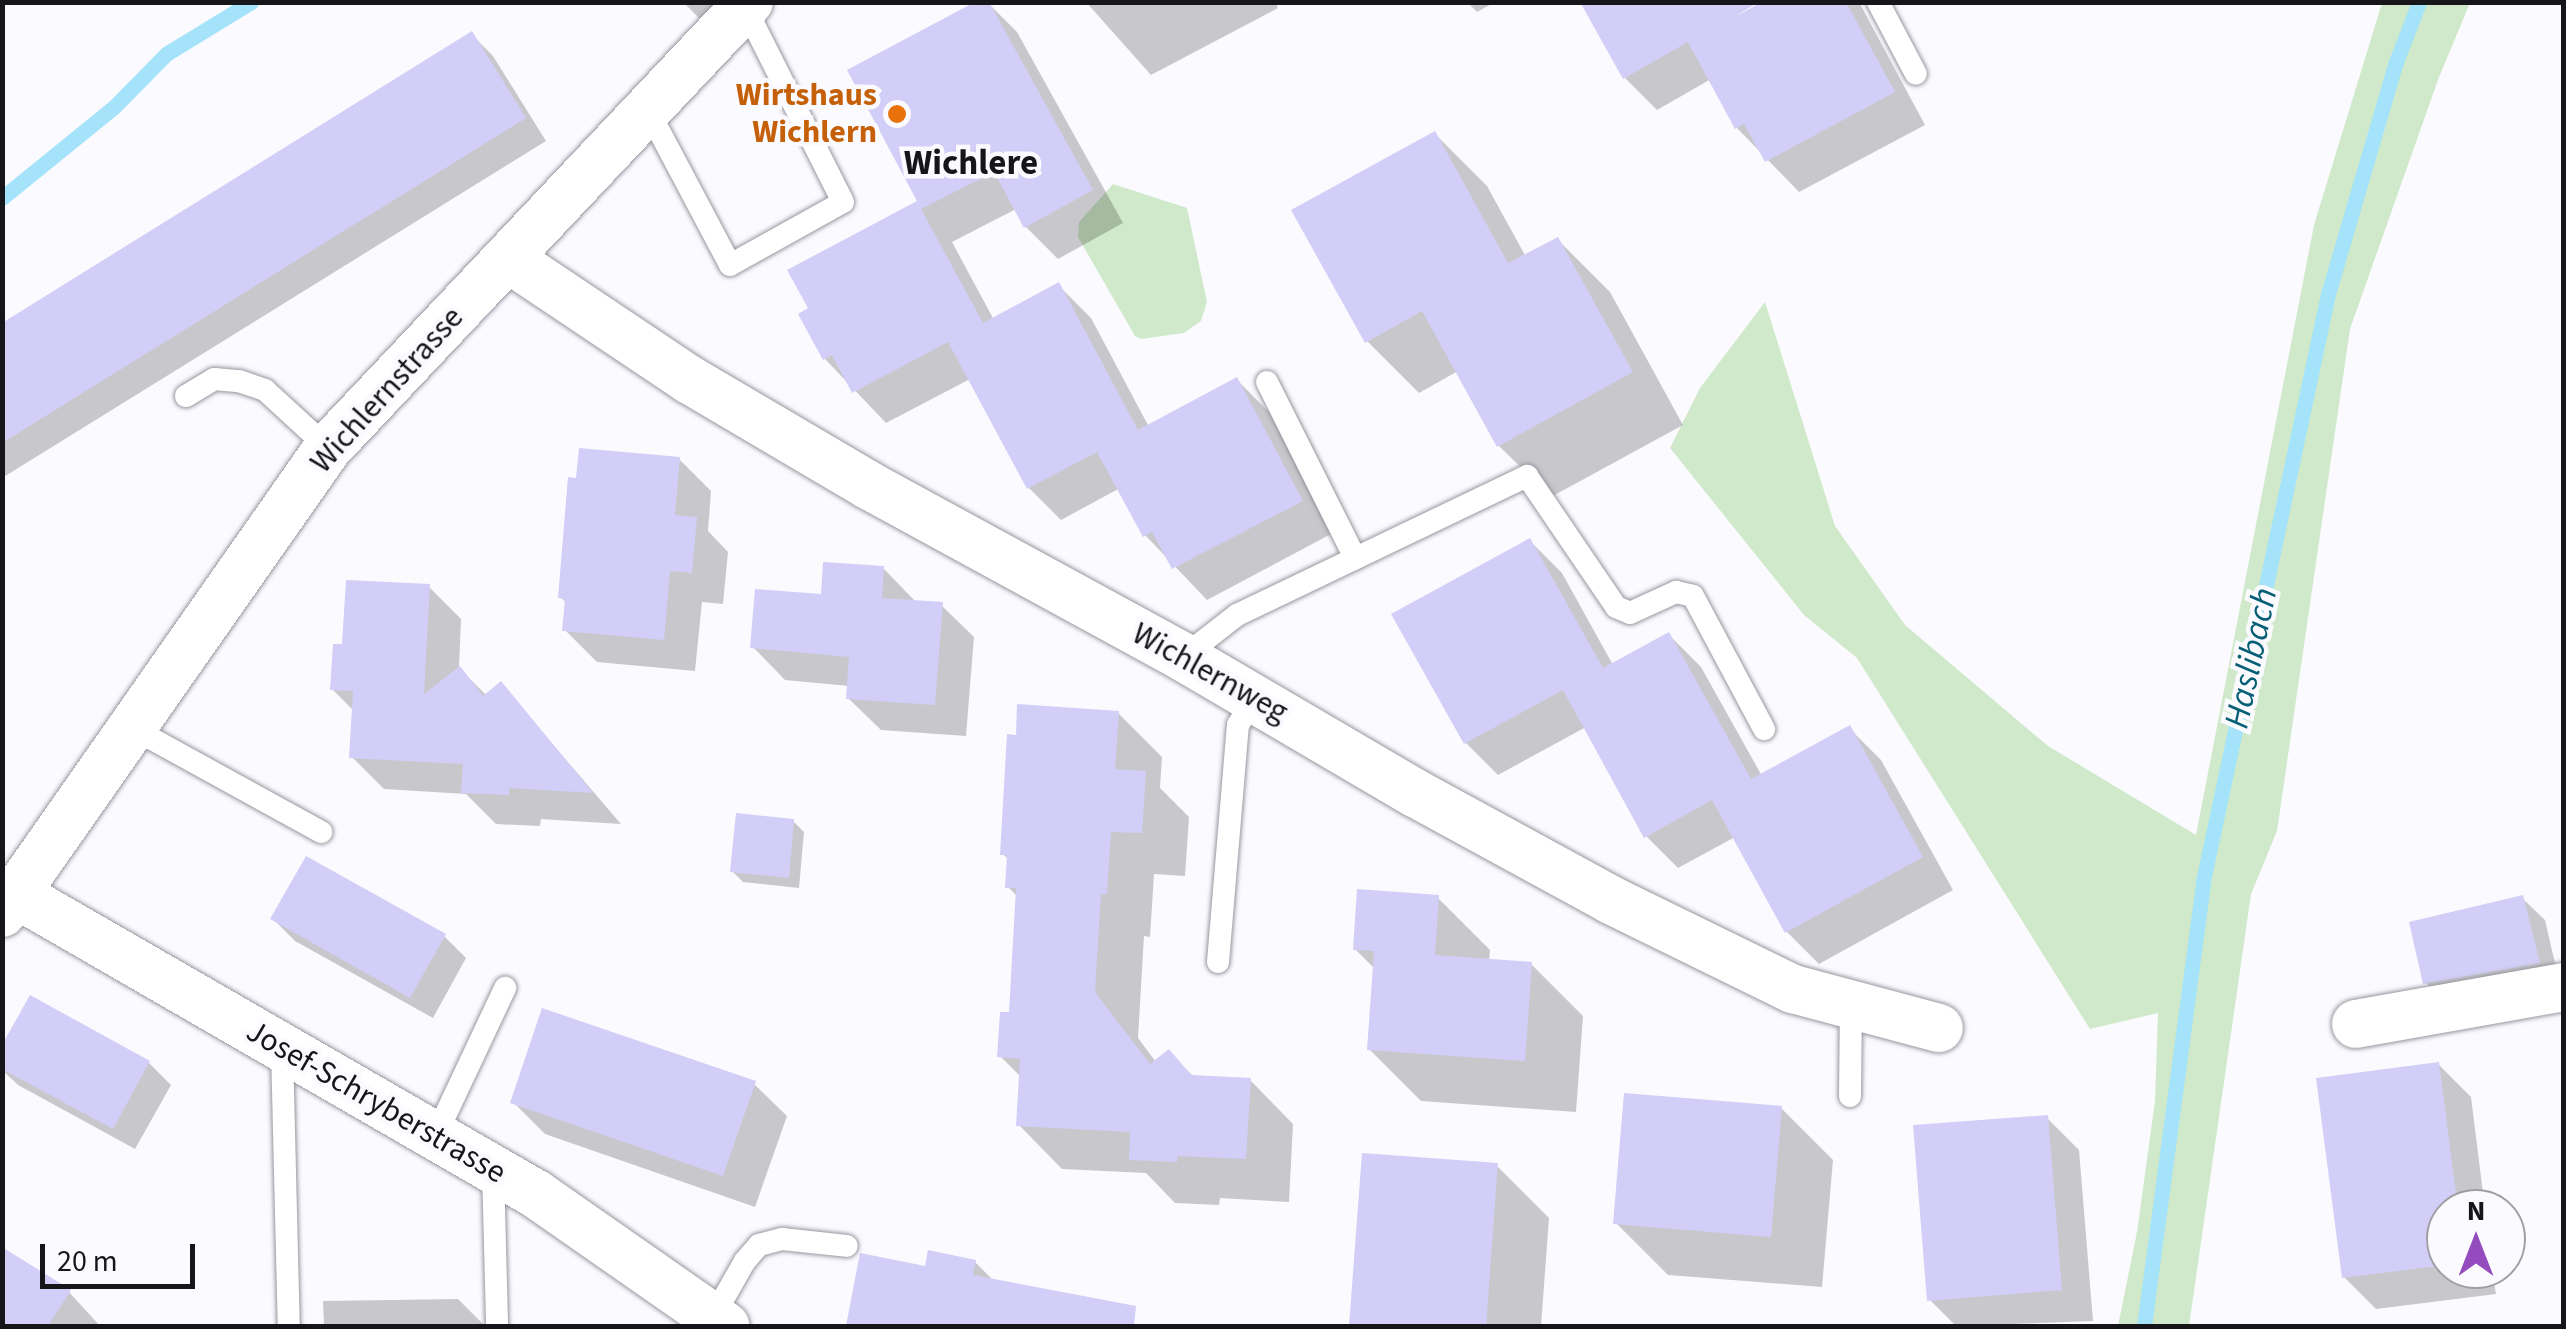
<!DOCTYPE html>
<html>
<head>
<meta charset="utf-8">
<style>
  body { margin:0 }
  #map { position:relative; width:2566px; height:1329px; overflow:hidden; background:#fbfaff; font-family:"Source Sans 3",sans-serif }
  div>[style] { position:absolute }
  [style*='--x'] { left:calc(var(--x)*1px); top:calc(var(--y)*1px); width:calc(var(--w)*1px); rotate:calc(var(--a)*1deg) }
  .green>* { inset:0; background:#d0e9ca }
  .shadow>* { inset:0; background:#0003 }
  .stream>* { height:15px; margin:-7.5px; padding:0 7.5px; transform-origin:7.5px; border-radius:7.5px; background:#a4e3f9 }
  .building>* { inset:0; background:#d2cef7 }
  .roads { filter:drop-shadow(0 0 2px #9797a0) drop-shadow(0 0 2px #9797a0) }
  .service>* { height:22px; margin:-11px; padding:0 11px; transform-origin:11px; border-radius:11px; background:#fff }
  .minor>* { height:48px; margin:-24px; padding:0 24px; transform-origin:24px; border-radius:24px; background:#fff }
  .dots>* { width:28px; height:28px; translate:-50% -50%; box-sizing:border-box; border:5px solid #fbfaff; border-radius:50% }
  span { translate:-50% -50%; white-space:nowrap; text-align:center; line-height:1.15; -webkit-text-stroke:9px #fbfaff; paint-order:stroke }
  .food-label { font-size:32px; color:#c56008; font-weight:700 }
  .right { translate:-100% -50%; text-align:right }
  .street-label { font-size:32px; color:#16161a }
  .neighbourhood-label { font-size:35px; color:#16161a; font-weight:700 }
  .water-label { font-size:35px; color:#065f74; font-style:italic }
  .frame { position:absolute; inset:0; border:5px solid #16161a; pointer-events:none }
  .north { position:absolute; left:2426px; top:1189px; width:100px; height:100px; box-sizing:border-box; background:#fbfaff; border:2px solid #9f9fa3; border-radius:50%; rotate:0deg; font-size:28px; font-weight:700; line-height:40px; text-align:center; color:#16161a }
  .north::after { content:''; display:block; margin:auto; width:35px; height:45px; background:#944bbd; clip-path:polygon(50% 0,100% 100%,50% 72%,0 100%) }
  .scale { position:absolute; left:40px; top:1244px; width:155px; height:45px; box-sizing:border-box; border:5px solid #16161a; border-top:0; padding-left:12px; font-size:30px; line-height:35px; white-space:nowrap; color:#16161a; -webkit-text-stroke:8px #fbfaff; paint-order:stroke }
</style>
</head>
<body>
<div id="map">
  <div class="green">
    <i style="clip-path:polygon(2382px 3px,2470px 3px,2439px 77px,2350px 329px,2277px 831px,2251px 894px,2189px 1326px,2118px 1326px,2137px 1232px,2155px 1101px,2158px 1013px,2090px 1029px,1857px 658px,1804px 615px,1670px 448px,1700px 388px,1765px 302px,1835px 526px,1905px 625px,2048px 746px,2196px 835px,2314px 225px)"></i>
    <i style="clip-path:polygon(1113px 184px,1187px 208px,1207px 302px,1201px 321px,1184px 333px,1141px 339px,1135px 336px,1078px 237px,1079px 222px)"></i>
  </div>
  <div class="shadow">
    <i style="clip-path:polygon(683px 2px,720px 2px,702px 21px)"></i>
    <i style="clip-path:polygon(987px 2px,1017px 32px,1123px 223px,1058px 259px,1026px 227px,1016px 209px,952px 242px,994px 320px,1059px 286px,1091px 318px,1149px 427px,1237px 380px,1269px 412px,1333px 533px,1207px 600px,1145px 535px,1120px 488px,1061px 520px,1029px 488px,970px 379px,886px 423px,825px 359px,920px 202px)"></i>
    <i style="clip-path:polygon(1086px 2px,1275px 2px,1278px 8px,1151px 75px)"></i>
    <i style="clip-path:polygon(1467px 2px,1495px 2px,1477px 12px)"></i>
    <i style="clip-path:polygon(1731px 2px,1739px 18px,1768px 2px,1859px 2px,1925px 125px,1799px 192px,1737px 128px,1711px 79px,1657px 110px,1625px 78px)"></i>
    <i style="clip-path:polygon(471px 34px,493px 56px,546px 141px,2px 478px,2px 325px)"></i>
    <i style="clip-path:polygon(1435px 134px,1487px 186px,1526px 257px,1558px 240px,1610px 292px,1683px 425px,1551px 497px,1499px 446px,1458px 371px,1419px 393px,1367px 341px)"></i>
    <i style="clip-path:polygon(679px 459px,711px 491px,708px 531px,728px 552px,723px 604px,702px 602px,695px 671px,597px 662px,565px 630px,567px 604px,561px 597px)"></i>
    <i style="clip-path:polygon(1530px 541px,1562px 573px,1613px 665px,1669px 635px,1701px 667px,1762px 776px,1849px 728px,1881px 760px,1953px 890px,1819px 964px,1787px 932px,1735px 837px,1678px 868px,1646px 836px,1586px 727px,1498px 775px,1466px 743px)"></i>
    <i style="clip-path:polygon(883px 568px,915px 601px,941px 605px,974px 637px,966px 736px,881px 730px,848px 698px,849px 686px,785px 680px,753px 647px,824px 596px)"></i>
    <i style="clip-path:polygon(429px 587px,461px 619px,459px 668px,487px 696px,501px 684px,621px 824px,541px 819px,540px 826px,496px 824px,466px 794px,384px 789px,352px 757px,354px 711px,332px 689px,344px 647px)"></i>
    <i style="clip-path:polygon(1118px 713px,1162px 757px,1160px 788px,1189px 817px,1185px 876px,1154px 874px,1150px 937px,1144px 936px,1138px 1038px,1156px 1062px,1169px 1052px,1194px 1077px,1250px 1080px,1293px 1124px,1289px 1202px,1220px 1198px,1219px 1205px,1175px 1203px,1146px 1173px,1062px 1169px,1019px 1125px,1022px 1078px,1000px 1056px,1012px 1015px,1018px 897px,1008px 887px,1009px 860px,1003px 854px)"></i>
    <i style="clip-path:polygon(793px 821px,804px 832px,799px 888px,743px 882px,732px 871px)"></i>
    <i style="clip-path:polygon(1438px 898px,1490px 950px,1489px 961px,1531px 964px,1583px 1016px,1576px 1112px,1421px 1101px,1369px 1049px,1375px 969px,1355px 949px)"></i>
    <i style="clip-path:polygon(2522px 898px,2545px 920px,2560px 985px,2448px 1005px,2426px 983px)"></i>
    <i style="clip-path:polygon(273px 919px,444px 936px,466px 958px,433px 1018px,295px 941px)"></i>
    <i style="clip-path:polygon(2px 1051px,149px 1063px,171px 1085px,135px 1149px,18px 1085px,2px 1070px)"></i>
    <i style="clip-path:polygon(2439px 1065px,2471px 1097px,2485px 1209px,2446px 1209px,2446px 1269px,2492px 1269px,2496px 1294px,2376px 1309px,2344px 1277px)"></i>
    <i style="clip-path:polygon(754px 1084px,787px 1116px,755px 1207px,545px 1134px,513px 1102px)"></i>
    <i style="clip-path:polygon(1781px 1108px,1833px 1160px,1822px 1287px,1668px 1275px,1616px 1223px)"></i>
    <i style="clip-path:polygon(2047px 1118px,2079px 1150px,2093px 1321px,1956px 1326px,1930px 1300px)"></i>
    <i style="clip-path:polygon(1364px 1156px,1497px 1166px,1549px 1218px,1541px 1326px,1351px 1326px)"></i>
    <i style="clip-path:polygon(2px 1250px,69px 1292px,100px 1326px,2px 1326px)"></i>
    <i style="clip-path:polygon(862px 1256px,927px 1269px,975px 1262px,994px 1281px,1078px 1298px,1107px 1326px,848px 1326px)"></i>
    <i style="clip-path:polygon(458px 1299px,485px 1326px,324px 1326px,323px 1301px)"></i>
  </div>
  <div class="stream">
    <i style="--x:2;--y:198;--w:144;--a:-39.1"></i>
    <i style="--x:114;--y:107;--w:74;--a:-45.5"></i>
    <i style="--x:166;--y:54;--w:100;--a:-31.5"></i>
    <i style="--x:2144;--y:1326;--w:449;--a:-82.4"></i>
    <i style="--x:2203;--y:881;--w:600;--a:-77.98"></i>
    <i style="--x:2328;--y:294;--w:242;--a:-73.7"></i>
    <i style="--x:2396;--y:62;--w:64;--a:-69"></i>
  </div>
  <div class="building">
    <i style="clip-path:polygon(975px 2px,989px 2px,1093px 190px,1024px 228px,994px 172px,921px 209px,983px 323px,1059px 282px,1138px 430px,1237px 377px,1303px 501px,1172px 569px,1152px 532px,1143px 537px,1097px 452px,1027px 489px,948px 342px,852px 393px,832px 355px,823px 360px,798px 314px,808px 308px,787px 270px,917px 201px,847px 70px)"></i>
    <i style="clip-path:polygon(1580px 2px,1759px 2px,1729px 20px,1762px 2px,1846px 2px,1895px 92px,1765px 162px,1744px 124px,1735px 129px,1688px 42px,1623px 79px)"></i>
    <i style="clip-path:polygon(472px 31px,526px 118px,2px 443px,2px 323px)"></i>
    <i style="clip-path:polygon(1435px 131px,1508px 263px,1558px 237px,1633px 372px,1497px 447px,1422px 311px,1365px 343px,1291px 210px)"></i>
    <i style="clip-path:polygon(579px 448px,680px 457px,675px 515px,697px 517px,692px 573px,670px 571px,664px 640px,562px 631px,565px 599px,558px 598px,568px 477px,576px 478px)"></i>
    <i style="clip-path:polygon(1530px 538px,1603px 668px,1669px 632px,1751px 779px,1850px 725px,1923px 857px,1785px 933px,1712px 800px,1644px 838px,1563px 690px,1464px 744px,1391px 614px)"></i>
    <i style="clip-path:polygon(823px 562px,884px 566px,882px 598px,943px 602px,935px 705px,846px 699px,849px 657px,750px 648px,755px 589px,821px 594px)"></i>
    <i style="clip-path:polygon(346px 580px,430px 584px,424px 694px,460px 666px,483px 696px,501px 681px,593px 793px,509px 788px,509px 795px,461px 793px,463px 764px,349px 758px,353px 691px,330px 690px,333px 644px,342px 644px)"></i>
    <i style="clip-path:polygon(1017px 704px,1119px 711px,1115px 769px,1146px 771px,1142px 833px,1111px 832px,1107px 894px,1101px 894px,1095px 992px,1150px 1064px,1169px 1049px,1191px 1075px,1251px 1078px,1246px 1159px,1177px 1156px,1177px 1162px,1129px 1160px,1130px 1132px,1016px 1126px,1020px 1059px,997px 1057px,1000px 1012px,1009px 1012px,1016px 888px,1005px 888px,1007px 855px,1000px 855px,1007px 734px,1016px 735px)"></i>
    <i style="clip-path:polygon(736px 813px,794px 819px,789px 878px,730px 872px)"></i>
    <i style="clip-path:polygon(306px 856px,446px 934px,410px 998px,270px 919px)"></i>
    <i style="clip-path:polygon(1357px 889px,1439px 895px,1435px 955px,1532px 962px,1525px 1061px,1367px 1050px,1374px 951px,1353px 950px)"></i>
    <i style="clip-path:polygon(2523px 895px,2540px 963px,2423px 984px,2409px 922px)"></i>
    <i style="clip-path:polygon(30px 995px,150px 1061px,113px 1129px,2px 1069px,2px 1045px)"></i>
    <i style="clip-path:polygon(542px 1008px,756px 1081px,723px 1176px,510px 1103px)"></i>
    <i style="clip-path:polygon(2439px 1062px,2458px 1209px,2446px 1209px,2446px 1265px,2342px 1278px,2316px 1078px)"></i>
    <i style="clip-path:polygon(1624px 1093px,1782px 1106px,1771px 1237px,1613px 1224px)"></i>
    <i style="clip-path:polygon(2048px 1115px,2062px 1290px,1927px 1301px,1913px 1125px)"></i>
    <i style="clip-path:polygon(1362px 1153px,1498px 1163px,1486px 1326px,1349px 1326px)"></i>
    <i style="clip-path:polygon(2px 1247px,71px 1290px,48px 1326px,2px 1326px)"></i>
    <i style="clip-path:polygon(928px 1250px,976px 1260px,973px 1275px,1136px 1306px,1134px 1326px,846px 1326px,860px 1253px,925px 1266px)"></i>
  </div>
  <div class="roads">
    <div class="service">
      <i style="--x:1878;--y:2;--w:81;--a:62.2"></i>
      <i style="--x:648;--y:110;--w:175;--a:62.1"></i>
      <i style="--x:730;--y:265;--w:129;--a:-29.1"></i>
      <i style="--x:843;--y:202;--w:218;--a:-116.7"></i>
      <i style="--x:1267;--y:382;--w:197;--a:63.4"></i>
      <i style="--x:186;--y:396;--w:33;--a:-31"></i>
      <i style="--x:214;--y:379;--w:25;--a:5"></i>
      <i style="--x:239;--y:381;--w:28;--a:19"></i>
      <i style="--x:265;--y:390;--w:86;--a:42.6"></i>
      <i style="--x:1183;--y:657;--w:68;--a:-37.9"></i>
      <i style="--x:1237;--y:615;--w:322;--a:-25.6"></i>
      <i style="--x:1527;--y:476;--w:158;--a:55.8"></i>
      <i style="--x:1616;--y:607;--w:15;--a:23"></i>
      <i style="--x:1630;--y:613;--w:51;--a:-24.5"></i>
      <i style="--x:1676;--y:592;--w:17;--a:13"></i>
      <i style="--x:1693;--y:596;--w:151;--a:61.9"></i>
      <i style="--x:132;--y:728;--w:216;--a:28.8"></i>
      <i style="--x:1218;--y:962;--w:238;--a:-85.2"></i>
      <i style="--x:1238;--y:725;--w:33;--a:-59"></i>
      <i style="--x:282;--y:1049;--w:277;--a:88.6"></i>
      <i style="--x:1850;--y:1096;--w:91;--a:-89.4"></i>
      <i style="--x:435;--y:1137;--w:165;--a:-64.8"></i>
      <i style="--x:493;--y:1169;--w:157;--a:88.5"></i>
      <i style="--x:713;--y:1317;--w:64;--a:-60.3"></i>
      <i style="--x:745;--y:1261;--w:21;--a:-49"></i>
      <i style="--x:759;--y:1245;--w:24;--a:-15"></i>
      <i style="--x:782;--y:1239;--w:65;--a:6.1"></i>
    </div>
    <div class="minor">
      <i style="--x:509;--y:259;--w:218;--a:33.8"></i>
      <i style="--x:690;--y:380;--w:207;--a:30.5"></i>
      <i style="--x:868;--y:485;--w:359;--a:28.6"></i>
      <i style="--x:1183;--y:657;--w:269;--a:30.4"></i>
      <i style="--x:1415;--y:793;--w:223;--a:28.6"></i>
      <i style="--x:1611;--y:900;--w:203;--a:26.1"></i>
      <i style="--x:1793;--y:989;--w:151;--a:15"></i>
      <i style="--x:16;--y:894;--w:600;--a:29.98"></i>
      <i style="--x:536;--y:1194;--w:231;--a:34.9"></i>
      <i style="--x:2;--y:913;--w:568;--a:-54.97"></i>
      <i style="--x:328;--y:448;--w:613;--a:-46.65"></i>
      <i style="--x:2356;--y:1024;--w:211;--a:-10.1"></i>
    </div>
  </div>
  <div class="dots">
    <i style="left:897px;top:114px;background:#e8710a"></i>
  </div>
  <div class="food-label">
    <span class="right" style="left:877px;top:114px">Wirtshaus<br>Wichlern</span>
  </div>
  <div class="street-label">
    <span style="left:387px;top:390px;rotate:-48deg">Wichlernstrasse</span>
    <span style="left:1210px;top:673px;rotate:29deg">Wichlernweg</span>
    <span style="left:376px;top:1102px;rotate:30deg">Josef-Schryberstrasse</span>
  </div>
  <div class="neighbourhood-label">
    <span style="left:971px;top:163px">Wichlere</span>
  </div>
  <div class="water-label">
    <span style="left:2251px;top:658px;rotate:-78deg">Haslibach</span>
  </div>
  <div class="frame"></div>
  <div class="north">N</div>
  <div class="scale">20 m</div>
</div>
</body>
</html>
